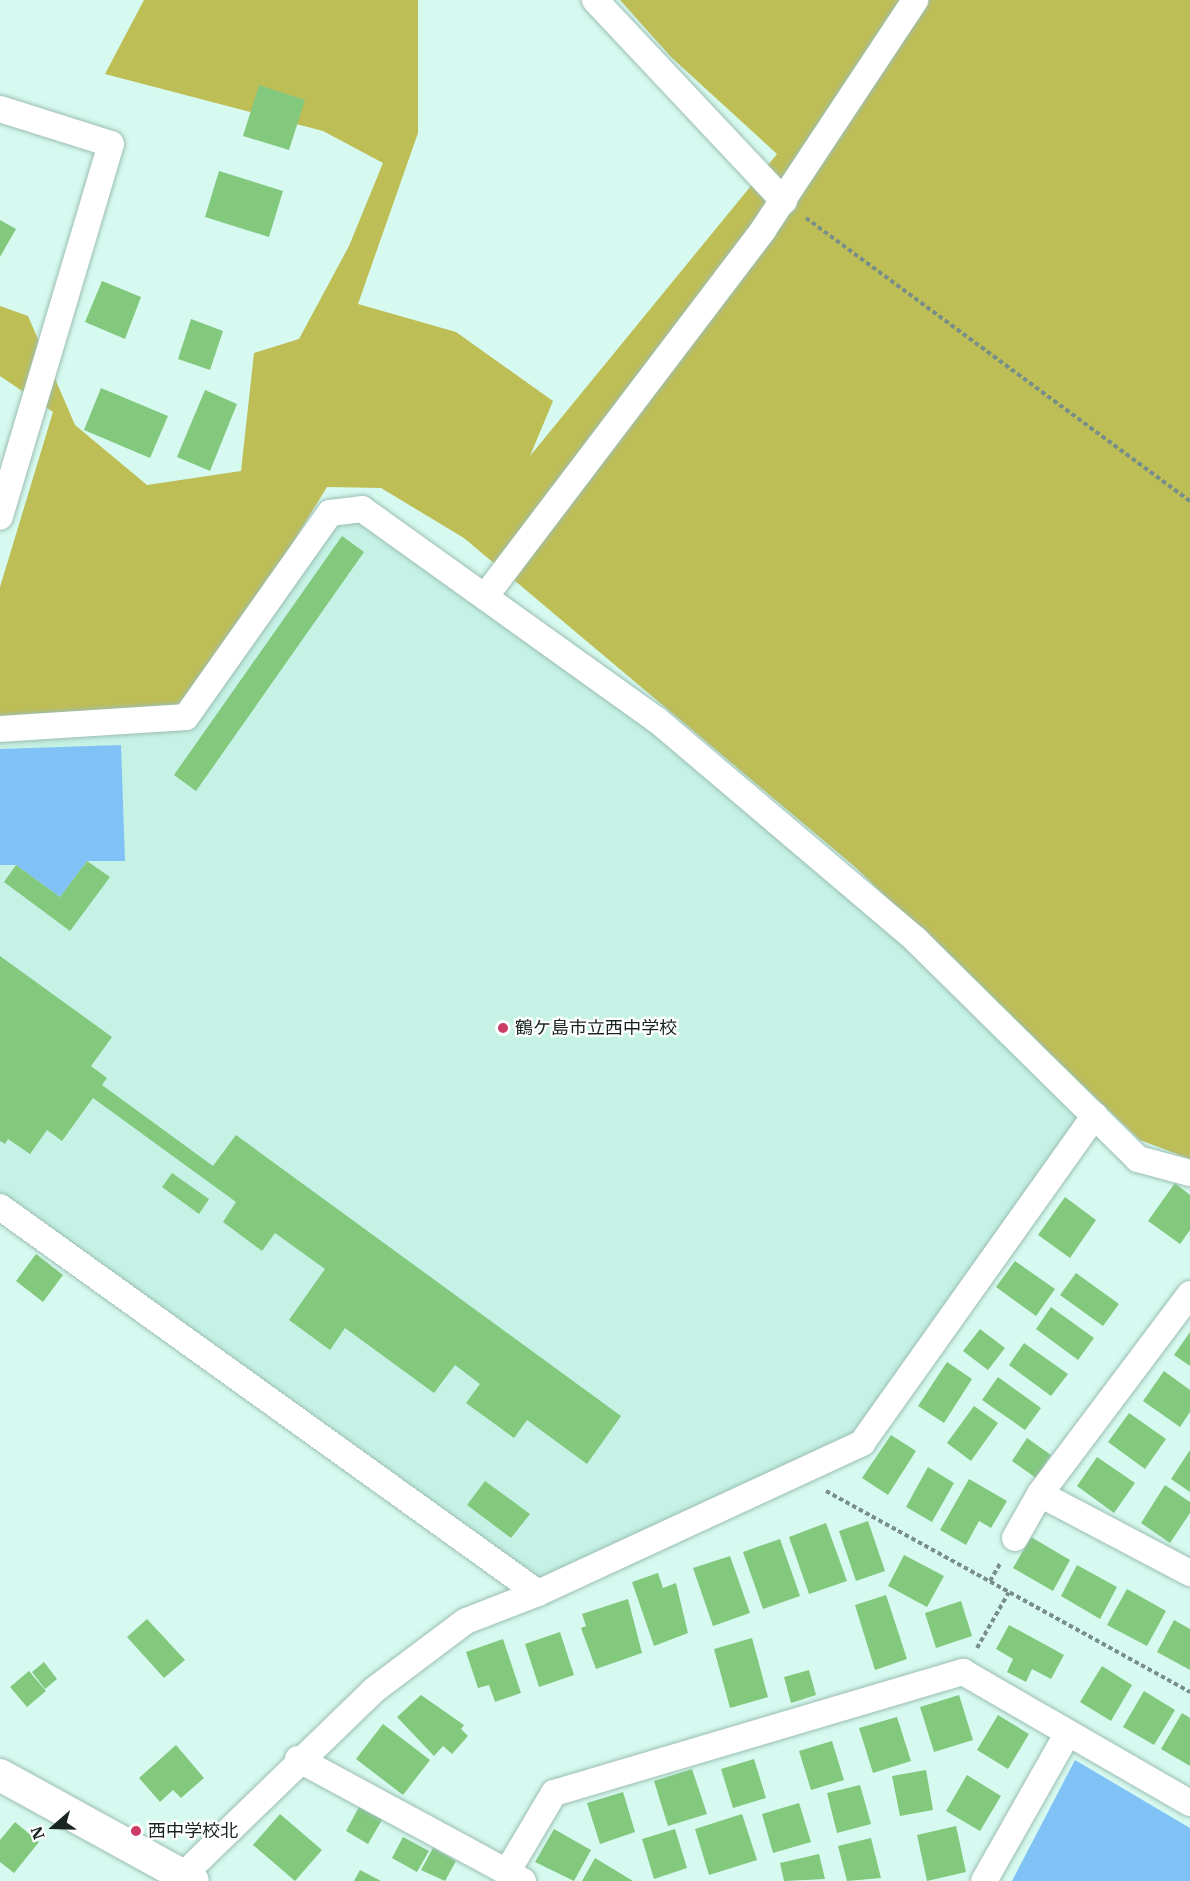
<!DOCTYPE html>
<html>
<head>
<meta charset="utf-8">
<style>
  body { margin:0 }
  #map { position:relative; width:1190px; height:1881px; overflow:hidden; background:#d7faf0; font-family:"IBM Plex Serif","Noto Sans JP",serif }
  div>[style] { position:absolute }
  [style*='--x'] { left:calc(var(--x)*1px); top:calc(var(--y)*1px); width:calc(var(--w)*1px); rotate:calc(var(--a)*1deg) }
  .built>* { inset:0; background:#c5f2e5 }
  .forest>* { inset:0; background:#bebe57 }
  .water>* { inset:0; background:#81c2f6 }
  .building>* { inset:0; background:#82c87d }
  .path>* { height:4px; margin-top:-2px; transform-origin:0; background:repeating-linear-gradient(90deg,#778f88 0 4.5px,transparent 0 7.5px) }
  .roads { filter:drop-shadow(0 0 2px #9cbdb4) drop-shadow(0 0 2px #9cbdb4) }
  .minor>* { height:26px; margin:-13px; padding:0 13px; transform-origin:13px; border-radius:13px; background:#fff }
  .tertiary>* { height:32px; margin:-16px; padding:0 16px; transform-origin:16px; border-radius:16px; background:#fff }
  .dots>* { width:16px; height:16px; translate:-50% -50%; box-sizing:border-box; border:3px solid #fff; border-radius:50% }
  span { translate:-50% -50%; white-space:nowrap; text-align:center; line-height:1.15; -webkit-text-stroke:4.5px #fff; paint-order:stroke }
  .poi-label { font-size:18px; color:#182521 }
  .left { translate:0 -50%; text-align:left }
  .north { position:absolute; left:24px; top:1797px; width:60px; height:60px; -webkit-text-stroke:4px #fff; paint-order:stroke; rotate:250deg; font-size:16px; font-weight:700; line-height:24px; text-align:center; color:#182521 }
  .north::after { content:''; display:block; margin:auto; width:21px; height:27px; background:#182521; clip-path:polygon(50% 0,100% 100%,50% 72%,0 100%) }
</style>
</head>
<body>
<div id="map">
  <div class="built">
    <i style="clip-path:polygon(362px 509px,487px 594px,916px 940px,1095px 1115px,862px 1443px,538px 1593px,0 1207px,0 729px,186px 717px,330px 513px)"></i>
  </div>
  <div class="forest">
    <i style="clip-path:polygon(144px 0,418px 0,418px 133px,358px 304px,456px 332px,553px 401px,530px 456px,777px 154px,671px 57px,620px 0,1190px 0,1190px 1159px,1140px 1140px,855px 867px,464px 538px,381px 488px,327px 487px,186px 717px,0 718px,0 587px,53px 412px,0 376px,0 306px,28px 316px,75px 425px,147px 485px,241px 471px,254px 353px,299px 339px,349px 246px,383px 163px,323px 131px,105px 74px)"></i>
  </div>
  <div class="water">
    <i style="clip-path:polygon(121px 745px,125px 861px,87px 861px,60px 897px,16px 865px,0 865px,0 749px)"></i>
    <i style="clip-path:polygon(1075px 1760px,1190px 1828px,1190px 1881px,1012px 1881px)"></i>
  </div>
  <div class="building">
    <i style="clip-path:polygon(259px 85px,305px 100px,289px 150px,243px 136px)"></i>
    <i style="clip-path:polygon(219px 171px,283px 191px,269px 237px,205px 217px)"></i>
    <i style="clip-path:polygon(0 220px,16px 229px,0 257px)"></i>
    <i style="clip-path:polygon(102px 281px,141px 297px,125px 339px,85px 322px)"></i>
    <i style="clip-path:polygon(191px 319px,223px 331px,210px 370px,178px 359px)"></i>
    <i style="clip-path:polygon(101px 388px,168px 416px,150px 458px,84px 430px)"></i>
    <i style="clip-path:polygon(205px 390px,237px 404px,210px 471px,177px 457px)"></i>
    <i style="clip-path:polygon(342px 536px,364px 552px,196px 791px,174px 775px)"></i>
    <i style="clip-path:polygon(87px 861px,110px 877px,70px 931px,4px 882px,16px 865px,60px 897px)"></i>
    <i style="clip-path:polygon(0 956px,112px 1037px,91px 1066px,107px 1078px,102px 1085px,213px 1166px,236px 1135px,621px 1416px,587px 1464px,527px 1420px,514px 1438px,466px 1403px,480px 1384px,455px 1365px,434px 1393px,345px 1328px,330px 1350px,289px 1320px,325px 1269px,275px 1233px,262px 1251px,223px 1222px,236px 1202px,93px 1098px,62px 1141px,47px 1130px,30px 1154px,8px 1139px,5px 1144px,0 1141px)"></i>
    <i style="clip-path:polygon(172px 1173px,209px 1199px,199px 1214px,162px 1187px)"></i>
    <i style="clip-path:polygon(1175px 1183px,1190px 1195px,1190px 1230px,1180px 1244px,1148px 1221px)"></i>
    <i style="clip-path:polygon(1065px 1197px,1096px 1220px,1070px 1258px,1038px 1235px)"></i>
    <i style="clip-path:polygon(36px 1254px,63px 1275px,43px 1302px,16px 1281px)"></i>
    <i style="clip-path:polygon(1015px 1261px,1055px 1289px,1036px 1316px,996px 1287px)"></i>
    <i style="clip-path:polygon(1076px 1273px,1119px 1304px,1103px 1326px,1060px 1295px)"></i>
    <i style="clip-path:polygon(1051px 1307px,1094px 1338px,1078px 1360px,1036px 1329px)"></i>
    <i style="clip-path:polygon(980px 1329px,1005px 1348px,988px 1370px,963px 1351px)"></i>
    <i style="clip-path:polygon(1190px 1332px,1190px 1366px,1174px 1355px)"></i>
    <i style="clip-path:polygon(1024px 1343px,1068px 1374px,1051px 1396px,1009px 1365px)"></i>
    <i style="clip-path:polygon(947px 1362px,972px 1379px,944px 1423px,918px 1406px)"></i>
    <i style="clip-path:polygon(1164px 1371px,1190px 1390px,1190px 1412px,1180px 1427px,1143px 1401px)"></i>
    <i style="clip-path:polygon(998px 1377px,1041px 1408px,1025px 1430px,982px 1400px)"></i>
    <i style="clip-path:polygon(974px 1406px,998px 1423px,971px 1461px,947px 1443px)"></i>
    <i style="clip-path:polygon(1129px 1413px,1166px 1439px,1145px 1469px,1108px 1442px)"></i>
    <i style="clip-path:polygon(891px 1435px,916px 1451px,888px 1495px,862px 1478px)"></i>
    <i style="clip-path:polygon(1027px 1438px,1051px 1455px,1036px 1478px,1012px 1461px)"></i>
    <i style="clip-path:polygon(1190px 1450px,1190px 1492px,1171px 1479px)"></i>
    <i style="clip-path:polygon(1097px 1457px,1135px 1483px,1114px 1513px,1077px 1486px)"></i>
    <i style="clip-path:polygon(928px 1467px,954px 1483px,932px 1522px,906px 1507px)"></i>
    <i style="clip-path:polygon(969px 1479px,1007px 1501px,991px 1528px,979px 1521px,966px 1545px,940px 1530px)"></i>
    <i style="clip-path:polygon(485px 1481px,530px 1514px,511px 1538px,467px 1505px)"></i>
    <i style="clip-path:polygon(1165px 1485px,1190px 1502px,1190px 1513px,1170px 1543px,1141px 1523px)"></i>
    <i style="clip-path:polygon(868px 1521px,885px 1571px,856px 1581px,839px 1531px)"></i>
    <i style="clip-path:polygon(826px 1523px,847px 1581px,809px 1594px,789px 1537px)"></i>
    <i style="clip-path:polygon(1031px 1537px,1070px 1560px,1053px 1591px,1013px 1568px)"></i>
    <i style="clip-path:polygon(780px 1539px,800px 1596px,763px 1609px,743px 1552px)"></i>
    <i style="clip-path:polygon(904px 1555px,944px 1576px,927px 1607px,888px 1586px)"></i>
    <i style="clip-path:polygon(730px 1556px,750px 1613px,713px 1626px,693px 1568px)"></i>
    <i style="clip-path:polygon(1077px 1565px,1117px 1587px,1100px 1619px,1061px 1596px)"></i>
    <i style="clip-path:polygon(658px 1573px,663px 1588px,676px 1583px,688px 1633px,654px 1646px,632px 1582px)"></i>
    <i style="clip-path:polygon(1127px 1589px,1166px 1611px,1147px 1646px,1107px 1625px)"></i>
    <i style="clip-path:polygon(886px 1595px,907px 1659px,875px 1670px,855px 1605px)"></i>
    <i style="clip-path:polygon(628px 1599px,642px 1653px,596px 1669px,581px 1628px,586px 1626px,582px 1614px)"></i>
    <i style="clip-path:polygon(961px 1601px,972px 1636px,936px 1648px,925px 1613px)"></i>
    <i style="clip-path:polygon(147px 1619px,185px 1660px,164px 1678px,127px 1637px)"></i>
    <i style="clip-path:polygon(1174px 1620px,1190px 1629px,1190px 1670px,1157px 1652px)"></i>
    <i style="clip-path:polygon(1009px 1625px,1064px 1655px,1051px 1679px,1032px 1669px,1026px 1682px,1007px 1672px,1013px 1659px,996px 1649px)"></i>
    <i style="clip-path:polygon(560px 1632px,574px 1675px,539px 1687px,525px 1644px)"></i>
    <i style="clip-path:polygon(752px 1638px,768px 1697px,730px 1708px,714px 1649px)"></i>
    <i style="clip-path:polygon(503px 1639px,521px 1693px,495px 1702px,489px 1685px,478px 1688px,466px 1652px)"></i>
    <i style="clip-path:polygon(44px 1662px,57px 1679px,45px 1689px,32px 1672px)"></i>
    <i style="clip-path:polygon(1102px 1666px,1132px 1685px,1111px 1721px,1080px 1702px)"></i>
    <i style="clip-path:polygon(809px 1670px,816px 1695px,791px 1703px,784px 1677px)"></i>
    <i style="clip-path:polygon(29px 1671px,46px 1691px,27px 1707px,10px 1687px)"></i>
    <i style="clip-path:polygon(1144px 1691px,1175px 1710px,1154px 1745px,1123px 1727px)"></i>
    <i style="clip-path:polygon(421px 1695px,464px 1725px,461px 1729px,468px 1736px,452px 1754px,443px 1746px,434px 1756px,397px 1717px)"></i>
    <i style="clip-path:polygon(959px 1695px,973px 1740px,934px 1752px,920px 1707px)"></i>
    <i style="clip-path:polygon(1182px 1713px,1190px 1718px,1190px 1766px,1161px 1749px)"></i>
    <i style="clip-path:polygon(998px 1715px,1029px 1734px,1008px 1769px,977px 1750px)"></i>
    <i style="clip-path:polygon(897px 1717px,911px 1761px,873px 1773px,859px 1728px)"></i>
    <i style="clip-path:polygon(383px 1724px,430px 1760px,403px 1795px,356px 1759px)"></i>
    <i style="clip-path:polygon(832px 1741px,844px 1780px,811px 1790px,799px 1751px)"></i>
    <i style="clip-path:polygon(176px 1745px,204px 1778px,181px 1798px,173px 1790px,160px 1802px,139px 1778px)"></i>
    <i style="clip-path:polygon(754px 1759px,766px 1798px,733px 1808px,721px 1769px)"></i>
    <i style="clip-path:polygon(692px 1769px,707px 1814px,668px 1826px,654px 1781px)"></i>
    <i style="clip-path:polygon(926px 1770px,933px 1810px,900px 1816px,892px 1776px)"></i>
    <i style="clip-path:polygon(967px 1775px,1001px 1796px,980px 1831px,946px 1811px)"></i>
    <i style="clip-path:polygon(860px 1785px,871px 1824px,837px 1833px,827px 1793px)"></i>
    <i style="clip-path:polygon(623px 1792px,635px 1832px,600px 1844px,587px 1803px)"></i>
    <i style="clip-path:polygon(799px 1803px,811px 1842px,773px 1853px,762px 1814px)"></i>
    <i style="clip-path:polygon(359px 1807px,382px 1820px,368px 1844px,346px 1831px)"></i>
    <i style="clip-path:polygon(280px 1814px,322px 1850px,295px 1881px,253px 1845px)"></i>
    <i style="clip-path:polygon(742px 1814px,757px 1860px,709px 1875px,695px 1829px)"></i>
    <i style="clip-path:polygon(15px 1822px,39px 1842px,14px 1873px,0 1862px,0 1840px)"></i>
    <i style="clip-path:polygon(956px 1826px,966px 1872px,927px 1881px,917px 1835px)"></i>
    <i style="clip-path:polygon(554px 1829px,591px 1850px,574px 1881px,535px 1862px)"></i>
    <i style="clip-path:polygon(675px 1829px,687px 1868px,654px 1879px,642px 1839px)"></i>
    <i style="clip-path:polygon(403px 1837px,429px 1851px,417px 1872px,392px 1858px)"></i>
    <i style="clip-path:polygon(871px 1838px,881px 1878px,847px 1881px,838px 1846px)"></i>
    <i style="clip-path:polygon(433px 1848px,456px 1861px,445px 1881px,421px 1870px)"></i>
    <i style="clip-path:polygon(819px 1854px,825px 1879px,784px 1881px,780px 1863px)"></i>
    <i style="clip-path:polygon(595px 1858px,633px 1881px,582px 1881px)"></i>
    <i style="clip-path:polygon(360px 1870px,381px 1881px,354px 1881px)"></i>
  </div>
  <div class="path">
    <i style="--x:806;--y:218;--w:477;--a:36.4"></i>
    <i style="--x:826;--y:1491;--w:416;--a:28.9"></i>
    <i style="--x:990;--y:1581;--w:22;--a:-60"></i>
    <i style="--x:977;--y:1648;--w:64;--a:-60.3"></i>
  </div>
  <div class="roads">
    <div class="minor">
      <i style="--x:595;--y:0;--w:276;--a:46.8"></i>
      <i style="--x:0;--y:109;--w:116;--a:17.5"></i>
      <i style="--x:111;--y:144;--w:389;--a:106.6"></i>
      <i style="--x:487;--y:594;--w:457;--a:-52.8"></i>
      <i style="--x:763;--y:230;--w:276;--a:-56.5"></i>
      <i style="--x:0;--y:729;--w:186;--a:-3.7"></i>
      <i style="--x:186;--y:717;--w:250;--a:-54.8"></i>
      <i style="--x:330;--y:513;--w:32;--a:-7"></i>
      <i style="--x:362;--y:509;--w:363;--a:35.6"></i>
      <i style="--x:657;--y:720;--w:340;--a:40.3"></i>
      <i style="--x:916;--y:940;--w:312;--a:44.6"></i>
      <i style="--x:1138;--y:1159;--w:54;--a:15.1"></i>
      <i style="--x:0;--y:1207;--w:662;--a:35.66"></i>
      <i style="--x:538;--y:1593;--w:357;--a:-24.8"></i>
      <i style="--x:862;--y:1443;--w:402;--a:-54.6"></i>
      <i style="--x:1190;--y:1294;--w:250;--a:126.9"></i>
      <i style="--x:1040;--y:1494;--w:170;--a:27.8"></i>
      <i style="--x:1015;--y:1538;--w:51;--a:-60.4"></i>
      <i style="--x:298;--y:1759;--w:238;--a:28.4"></i>
      <i style="--x:177;--y:1881;--w:274;--a:-44.1"></i>
      <i style="--x:374;--y:1690;--w:115;--a:-36.9"></i>
      <i style="--x:466;--y:1621;--w:77;--a:-21.3"></i>
      <i style="--x:523;--y:1881;--w:18;--a:-151"></i>
      <i style="--x:507;--y:1872;--w:92;--a:-59.3"></i>
      <i style="--x:554;--y:1793;--w:427;--a:-16.5"></i>
      <i style="--x:963;--y:1672;--w:262;--a:30"></i>
      <i style="--x:984;--y:1881;--w:169;--a:-60.5"></i>
    </div>
    <div class="tertiary">
      <i style="--x:0;--y:1775;--w:220;--a:28.8"></i>
    </div>
  </div>
  <div class="dots">
    <i style="left:503px;top:1028px;background:#cb3c66"></i>
    <i style="left:136px;top:1831px;background:#cb3c66"></i>
  </div>
  <div class="poi-label">
    <span class="left" style="left:515px;top:1028px">鶴ケ島市立西中学校</span>
    <span class="left" style="left:148px;top:1831px">西中学校北</span>
  </div>
  <div class="north">N</div>
</div>
</body>
</html>
